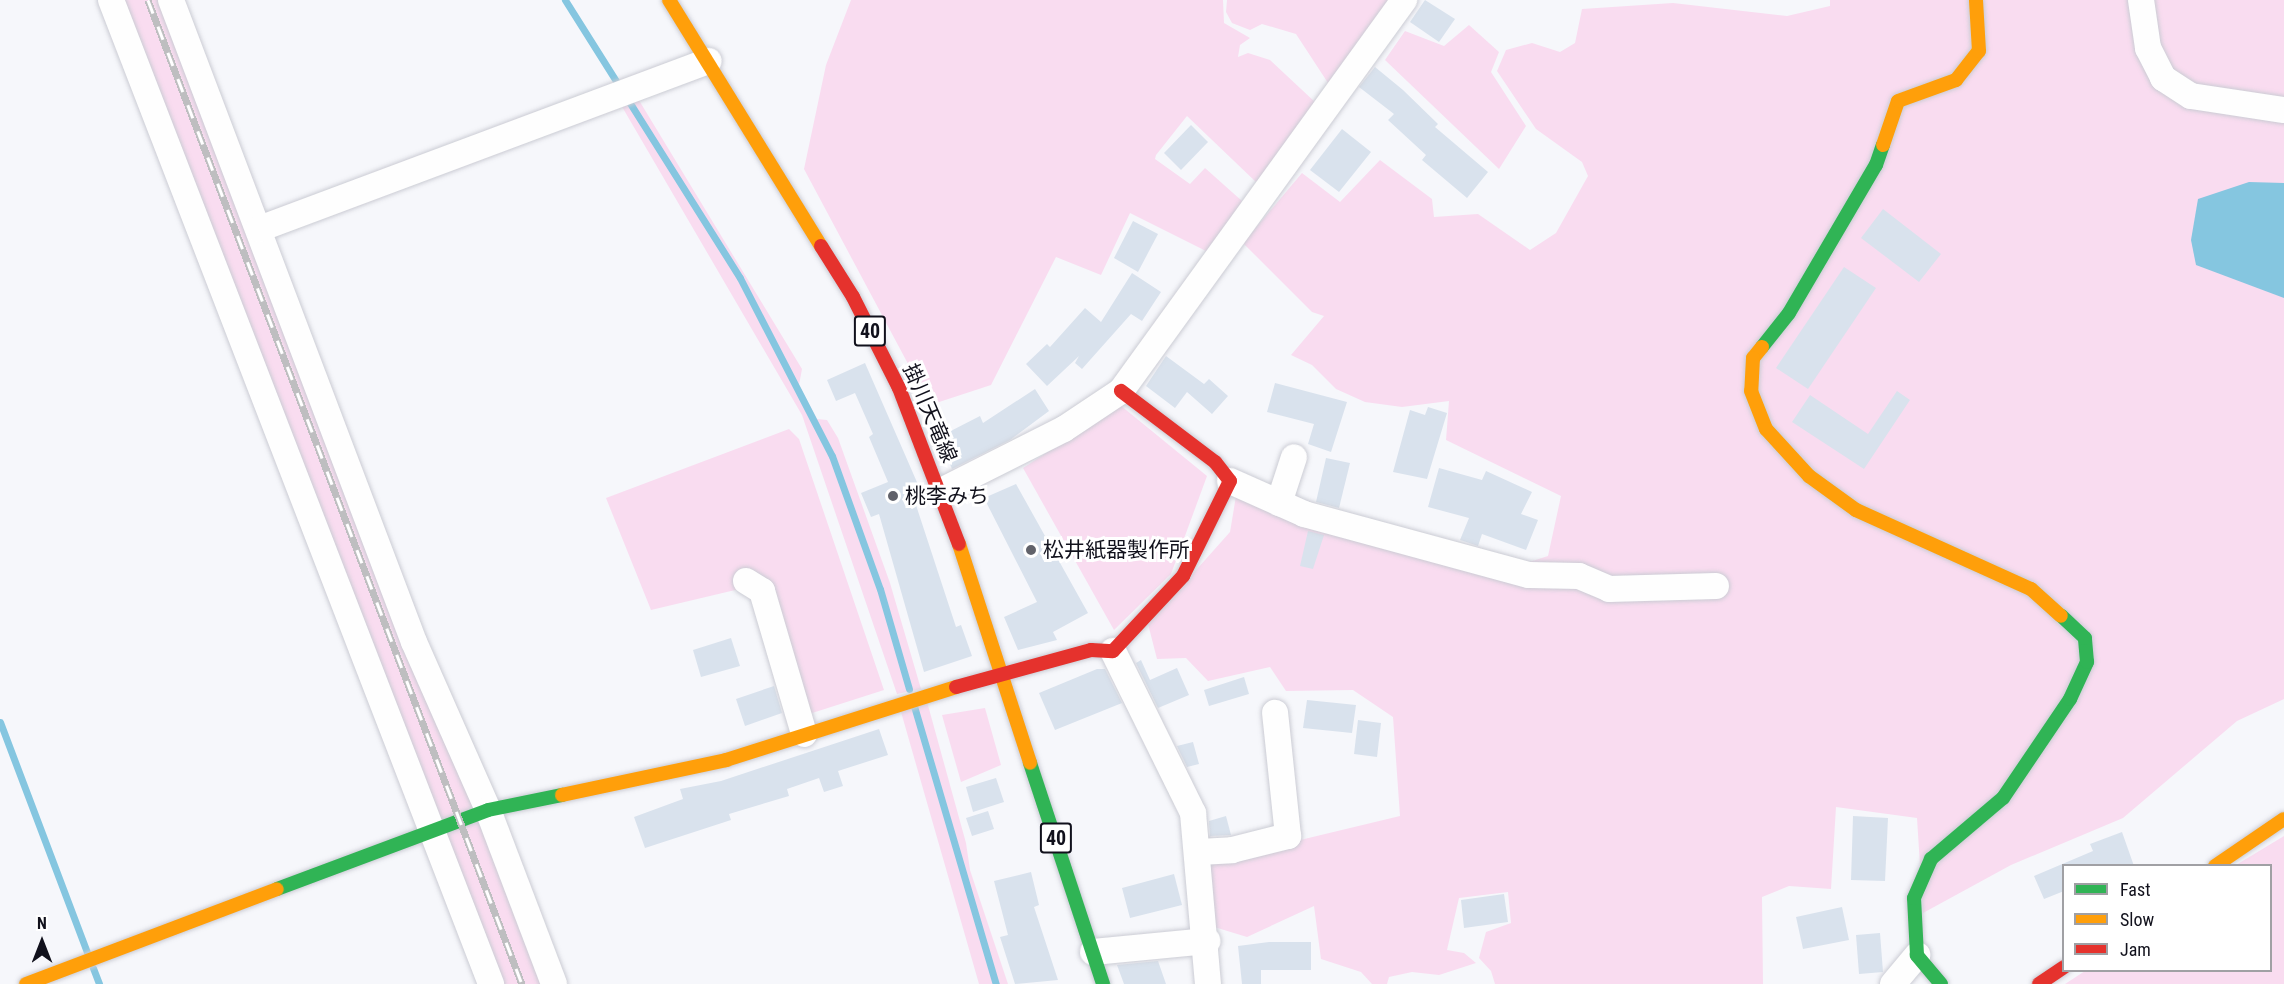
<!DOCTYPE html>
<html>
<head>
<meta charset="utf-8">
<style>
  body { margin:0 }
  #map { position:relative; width:2284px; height:984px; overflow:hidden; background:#f6f7fb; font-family:"Roboto Condensed","Noto Sans JP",sans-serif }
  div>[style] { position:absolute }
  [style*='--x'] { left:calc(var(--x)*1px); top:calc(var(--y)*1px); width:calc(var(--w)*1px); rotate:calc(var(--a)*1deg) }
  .green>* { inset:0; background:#f9dcf0 }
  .water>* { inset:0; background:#85c6e0 }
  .stream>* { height:7px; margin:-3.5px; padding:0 3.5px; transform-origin:3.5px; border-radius:3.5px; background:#85c6e0 }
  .building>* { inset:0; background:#d9e2ed }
  .roads { filter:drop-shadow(0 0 2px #cbccd4) drop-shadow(0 0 2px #cbccd4) }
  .street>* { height:26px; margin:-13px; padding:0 13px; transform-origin:13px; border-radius:13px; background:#fefefe }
  .fast>* { height:14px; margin:-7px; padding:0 7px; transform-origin:7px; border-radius:7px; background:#30b455 }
  .slow>* { height:14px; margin:-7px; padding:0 7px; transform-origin:7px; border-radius:7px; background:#ff9f0a }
  .jam>* { height:14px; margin:-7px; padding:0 7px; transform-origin:7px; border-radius:7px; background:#e5322d }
  .rail>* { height:7px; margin-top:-3.5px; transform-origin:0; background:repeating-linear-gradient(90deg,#fff 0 14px,#bebec0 0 28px); box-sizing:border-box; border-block:2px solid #bebec0 }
  .dots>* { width:16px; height:16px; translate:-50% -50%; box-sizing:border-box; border:3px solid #fff; border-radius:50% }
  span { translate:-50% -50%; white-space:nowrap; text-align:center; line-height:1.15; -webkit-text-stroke:6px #fff; paint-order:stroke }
  .shield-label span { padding:2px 4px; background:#fff; border:2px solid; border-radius:4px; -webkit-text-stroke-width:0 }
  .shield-label { font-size:20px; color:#11111c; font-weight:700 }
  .street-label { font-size:21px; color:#11111c }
  .poi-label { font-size:21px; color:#11111c }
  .left { translate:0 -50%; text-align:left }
  .legend { position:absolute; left:2062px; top:864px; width:210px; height:108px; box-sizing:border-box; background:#fff; border:2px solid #a0a0a4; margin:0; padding:8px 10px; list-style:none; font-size:18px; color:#11111c }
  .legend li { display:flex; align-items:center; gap:12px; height:30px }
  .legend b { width:30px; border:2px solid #a0a0a4 }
  .north { position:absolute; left:12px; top:912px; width:60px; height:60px; -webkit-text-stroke:4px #fff; paint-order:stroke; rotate:0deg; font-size:16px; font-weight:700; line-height:24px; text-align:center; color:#11111c }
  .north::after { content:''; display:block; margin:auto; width:21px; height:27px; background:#11111c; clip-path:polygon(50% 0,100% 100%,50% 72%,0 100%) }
</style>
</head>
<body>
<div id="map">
  <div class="green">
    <i style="clip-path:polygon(120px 0,168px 0,551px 984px,495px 984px)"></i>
    <i style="clip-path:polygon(851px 0,1223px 0,1224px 23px,1250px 38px,1240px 45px,1238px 57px,1248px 53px,1270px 60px,1316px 103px,1330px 86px,1296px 34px,1262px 24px,1250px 30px,1232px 23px,1226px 12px,1227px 0,1396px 0,1257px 183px,1187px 116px,1156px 155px,1155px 159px,1190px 184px,1205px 168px,1242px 201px,1214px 255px,1130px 213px,1101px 275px,1056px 257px,991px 385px,930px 405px,804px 169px,826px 65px)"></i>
    <i style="clip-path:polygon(1830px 0,2284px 0,2284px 699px,2237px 721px,2123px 818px,2011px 865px,1923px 913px,1917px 818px,1836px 807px,1831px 889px,1789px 886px,1762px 897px,1763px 984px,1495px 984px,1491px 971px,1479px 958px,1486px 932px,1511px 923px,1508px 892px,1459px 898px,1447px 950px,1464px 953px,1476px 963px,1439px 975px,1412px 972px,1389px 977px,1387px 984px,1372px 984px,1361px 972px,1321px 959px,1314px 906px,1247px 937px,1211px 926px,1204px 863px,1400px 816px,1393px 717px,1353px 690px,1286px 691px,1270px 667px,1208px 681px,1186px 658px,1157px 659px,1148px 624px,1230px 532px,1237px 490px,1490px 575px,1548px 556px,1561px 496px,1446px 440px,1449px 401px,1402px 407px,1365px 402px,1336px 389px,1312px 365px,1291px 355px,1324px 316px,1312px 312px,1243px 243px,1302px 173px,1340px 202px,1380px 160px,1432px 199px,1434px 217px,1478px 214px,1530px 250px,1556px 233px,1588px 176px,1582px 162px,1536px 129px,1497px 71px,1506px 50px,1532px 43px,1560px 52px,1575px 43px,1582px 9px,1673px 3px,1787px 16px,1830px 6px)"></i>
    <i style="clip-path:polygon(1469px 25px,1499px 52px,1491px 72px,1526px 126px,1499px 169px,1385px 60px,1405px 31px,1444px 46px)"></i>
    <i style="clip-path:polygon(637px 97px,802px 369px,799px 385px,817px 419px,827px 420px,838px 438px,890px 583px,921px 689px,897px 694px,802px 415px,621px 105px)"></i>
    <i style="clip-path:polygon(1120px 405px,1207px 476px,1171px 574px,1114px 630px,1023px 468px)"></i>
    <i style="clip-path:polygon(789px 429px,799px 439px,884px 690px,806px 715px,752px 586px,651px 610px,606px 498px)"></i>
    <i style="clip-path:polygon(926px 698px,966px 843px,970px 870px,1008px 984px,979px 984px,899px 705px)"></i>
    <i style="clip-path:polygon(985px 708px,1001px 765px,961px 782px,942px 715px)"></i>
    <i style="clip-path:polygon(2284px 836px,2284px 984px,2065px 984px,2085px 971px,2270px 970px,2270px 866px,2236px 865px)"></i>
  </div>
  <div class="water">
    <i style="clip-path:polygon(2249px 182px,2284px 183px,2284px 298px,2196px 265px,2191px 240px,2198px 199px)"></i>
  </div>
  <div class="stream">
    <i style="--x:565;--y:0;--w:328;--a:57.8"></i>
    <i style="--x:740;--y:278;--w:200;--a:62.7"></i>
    <i style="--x:832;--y:456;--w:141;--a:70.2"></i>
    <i style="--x:880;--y:589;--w:104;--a:73.8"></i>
    <i style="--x:914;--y:706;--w:290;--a:73.6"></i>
    <i style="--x:0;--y:722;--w:246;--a:69.3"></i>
    <i style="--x:93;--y:968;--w:17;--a:69"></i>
  </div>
  <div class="building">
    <i style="clip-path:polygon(1425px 0,1455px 19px,1439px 42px,1410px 22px)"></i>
    <i style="clip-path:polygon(1375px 67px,1403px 90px,1438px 124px,1435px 127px,1488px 172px,1467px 198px,1422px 160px,1426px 155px,1388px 120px,1394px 114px,1359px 87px)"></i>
    <i style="clip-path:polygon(1191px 125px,1208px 142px,1181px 170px,1164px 153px)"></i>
    <i style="clip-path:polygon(1342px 129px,1371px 152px,1339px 192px,1310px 170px)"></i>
    <i style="clip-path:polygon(1883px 209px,1941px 254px,1919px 282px,1861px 238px)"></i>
    <i style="clip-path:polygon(1133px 221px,1158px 234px,1138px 272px,1114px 258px)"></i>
    <i style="clip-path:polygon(1844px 267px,1876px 288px,1808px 389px,1776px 368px)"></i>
    <i style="clip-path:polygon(1132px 273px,1161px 292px,1142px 321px,1131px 314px,1082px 369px,1075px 363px,1079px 356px,1047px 386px,1026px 364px,1047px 344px,1050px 347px,1085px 308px,1101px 322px)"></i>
    <i style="clip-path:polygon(1166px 356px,1204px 384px,1209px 379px,1228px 396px,1212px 414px,1187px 392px,1175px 408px,1146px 386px)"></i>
    <i style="clip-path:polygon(865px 363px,923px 496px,914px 499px,956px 627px,961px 625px,972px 656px,924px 672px,879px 514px,871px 517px,861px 493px,888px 482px,869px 437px,873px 434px,855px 393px,836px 401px,827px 380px)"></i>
    <i style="clip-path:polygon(1275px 383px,1347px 402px,1331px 452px,1308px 444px,1314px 424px,1267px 412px)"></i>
    <i style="clip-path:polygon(1035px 389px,1049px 411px,1010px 440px,952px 469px,939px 437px,980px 416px,983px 423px)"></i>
    <i style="clip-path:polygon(1897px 391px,1910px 400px,1864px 469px,1792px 422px,1810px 395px,1868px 434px)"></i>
    <i style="clip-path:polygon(1428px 407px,1447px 413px,1427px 479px,1393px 472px,1410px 410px,1425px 415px)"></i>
    <i style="clip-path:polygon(1326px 458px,1350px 463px,1339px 508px,1316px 502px)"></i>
    <i style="clip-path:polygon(1439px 468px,1482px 480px,1486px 471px,1532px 492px,1521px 514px,1538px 520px,1526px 550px,1482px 534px,1478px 546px,1460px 540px,1469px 518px,1428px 507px)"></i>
    <i style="clip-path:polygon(1016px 484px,1088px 613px,1053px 632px,1057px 640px,1018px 650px,1004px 617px,1037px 602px,984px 498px)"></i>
    <i style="clip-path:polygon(1308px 531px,1324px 535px,1313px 569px,1300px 566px)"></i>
    <i style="clip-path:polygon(731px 638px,740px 666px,701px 677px,693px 650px)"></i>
    <i style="clip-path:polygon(1141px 660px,1150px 680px,1177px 668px,1189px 695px,1158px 708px,1136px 663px)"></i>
    <i style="clip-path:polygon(1097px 669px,1105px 669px,1122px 703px,1055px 730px,1039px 693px)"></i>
    <i style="clip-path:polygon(1244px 677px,1249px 694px,1209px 706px,1204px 690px)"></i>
    <i style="clip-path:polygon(774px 686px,782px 713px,745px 726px,736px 699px)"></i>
    <i style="clip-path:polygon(1307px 700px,1356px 705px,1352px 733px,1303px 728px)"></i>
    <i style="clip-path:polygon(1358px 720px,1381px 723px,1377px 757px,1354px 754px)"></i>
    <i style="clip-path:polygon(879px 729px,888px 755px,838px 771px,843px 786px,824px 792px,819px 778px,787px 789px,789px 796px,729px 814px,731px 820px,645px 848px,634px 817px,683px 799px,680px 789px,721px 781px)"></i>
    <i style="clip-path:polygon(1193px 742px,1199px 764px,1187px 767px,1177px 746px)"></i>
    <i style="clip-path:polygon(996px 778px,1004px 802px,973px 812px,966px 787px)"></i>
    <i style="clip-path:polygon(988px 811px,994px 829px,972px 836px,966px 818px)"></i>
    <i style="clip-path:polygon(1226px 816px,1231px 835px,1210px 836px,1209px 821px)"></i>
    <i style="clip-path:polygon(1853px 816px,1888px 818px,1885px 881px,1851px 880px)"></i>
    <i style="clip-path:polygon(2122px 832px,2134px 866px,2064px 866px,2064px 891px,2044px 899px,2034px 876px,2093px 851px,2090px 844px)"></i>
    <i style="clip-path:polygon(1031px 872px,1039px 905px,1034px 907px,1058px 980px,1015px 984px,1000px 937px,1008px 935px,994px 881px)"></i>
    <i style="clip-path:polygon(1174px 874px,1182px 905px,1130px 918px,1122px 888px)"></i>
    <i style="clip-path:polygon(1504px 894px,1508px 922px,1464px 928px,1461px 900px)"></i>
    <i style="clip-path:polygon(1842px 907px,1849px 940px,1803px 949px,1796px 917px)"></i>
    <i style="clip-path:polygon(1880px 933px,1883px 972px,1859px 974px,1856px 935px)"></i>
    <i style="clip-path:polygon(1269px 942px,1311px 942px,1311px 970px,1261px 970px,1261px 984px,1242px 984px,1238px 946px)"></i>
    <i style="clip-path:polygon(1158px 961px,1166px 984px,1124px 984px,1117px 965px)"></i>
  </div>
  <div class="roads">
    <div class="street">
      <i style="--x:111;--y:0;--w:1055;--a:68.88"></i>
      <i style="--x:171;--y:0;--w:686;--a:69.27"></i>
      <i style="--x:414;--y:642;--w:184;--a:66.2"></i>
      <i style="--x:488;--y:810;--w:186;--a:69.2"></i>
      <i style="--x:2141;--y:0;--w:49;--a:81.7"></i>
      <i style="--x:2148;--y:48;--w:34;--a:63"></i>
      <i style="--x:2163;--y:78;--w:33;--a:33"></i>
      <i style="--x:2191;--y:96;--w:94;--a:8.6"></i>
      <i style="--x:259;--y:229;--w:480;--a:-20.5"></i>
      <i style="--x:1230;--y:481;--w:81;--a:24"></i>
      <i style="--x:1304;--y:514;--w:233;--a:15.2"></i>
      <i style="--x:1529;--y:575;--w:50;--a:1.1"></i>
      <i style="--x:1579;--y:576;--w:33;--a:23"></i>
      <i style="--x:1609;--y:589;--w:107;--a:-1.6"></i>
      <i style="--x:941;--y:491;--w:138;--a:-26.8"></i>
      <i style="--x:1064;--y:429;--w:69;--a:-33.7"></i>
      <i style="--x:1121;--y:391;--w:483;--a:-54.1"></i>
      <i style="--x:1279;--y:503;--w:48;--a:-71.9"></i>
      <i style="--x:746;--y:581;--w:19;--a:32"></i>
      <i style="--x:762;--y:591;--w:149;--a:73.6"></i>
      <i style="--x:1113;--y:651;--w:181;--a:63.7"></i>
      <i style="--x:1193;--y:813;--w:172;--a:85"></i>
      <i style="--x:1199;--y:852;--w:33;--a:-3"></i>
      <i style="--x:1232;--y:850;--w:58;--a:-14"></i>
      <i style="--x:1288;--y:836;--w:124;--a:-96"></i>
      <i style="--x:1093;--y:952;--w:115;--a:-5.5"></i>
      <i style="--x:1893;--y:984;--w:38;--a:-50"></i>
    </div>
    <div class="fast">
      <i style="--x:1762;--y:347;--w:43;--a:-51.5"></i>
      <i style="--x:1789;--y:313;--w:172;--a:-59.6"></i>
      <i style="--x:1876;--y:165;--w:21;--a:-71"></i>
      <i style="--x:1030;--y:763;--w:233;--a:71.7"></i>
      <i style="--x:277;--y:889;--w:225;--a:-20.5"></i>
      <i style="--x:488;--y:810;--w:76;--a:-11.5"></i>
      <i style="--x:1941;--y:984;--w:38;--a:-130"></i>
      <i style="--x:1917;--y:955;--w:57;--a:-93"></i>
      <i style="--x:1914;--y:898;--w:43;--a:-66.4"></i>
      <i style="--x:1931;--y:859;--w:94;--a:-40.3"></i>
      <i style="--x:2003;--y:798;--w:120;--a:-55.9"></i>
      <i style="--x:2070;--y:699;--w:41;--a:-65.3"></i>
      <i style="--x:2087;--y:662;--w:24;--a:-95"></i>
      <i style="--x:2085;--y:638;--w:33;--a:-137"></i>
    </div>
    <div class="slow">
      <i style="--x:669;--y:0;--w:289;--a:58.3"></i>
      <i style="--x:1883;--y:145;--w:46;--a:-71.2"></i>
      <i style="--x:1898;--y:101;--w:62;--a:-19.9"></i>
      <i style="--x:1956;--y:80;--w:37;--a:-52"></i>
      <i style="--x:1979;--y:51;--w:51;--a:-93.4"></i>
      <i style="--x:1762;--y:347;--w:14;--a:129"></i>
      <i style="--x:1753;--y:358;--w:33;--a:93"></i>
      <i style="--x:1751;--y:391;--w:41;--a:68.5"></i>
      <i style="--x:1766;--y:429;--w:64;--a:47.5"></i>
      <i style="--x:1809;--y:476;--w:58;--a:35.9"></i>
      <i style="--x:1856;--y:510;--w:192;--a:24.3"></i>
      <i style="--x:2031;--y:589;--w:40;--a:42"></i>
      <i style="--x:959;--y:544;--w:230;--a:72"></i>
      <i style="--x:562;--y:795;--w:168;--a:-12"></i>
      <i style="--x:726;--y:760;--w:241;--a:-17.6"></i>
      <i style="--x:2215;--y:866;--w:83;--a:-34.3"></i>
      <i style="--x:26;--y:984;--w:268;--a:-20.7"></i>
    </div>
    <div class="jam">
      <i style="--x:821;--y:246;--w:60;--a:57.9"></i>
      <i style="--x:853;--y:297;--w:102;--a:63.2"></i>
      <i style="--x:899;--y:388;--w:167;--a:69"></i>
      <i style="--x:956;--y:687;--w:140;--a:-15.3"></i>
      <i style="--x:1091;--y:650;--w:22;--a:3"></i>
      <i style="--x:1113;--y:651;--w:103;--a:-47"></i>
      <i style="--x:1183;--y:576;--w:106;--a:-63.7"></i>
      <i style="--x:1230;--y:481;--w:24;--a:-128"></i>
      <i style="--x:1215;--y:462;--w:118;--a:-142.9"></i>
      <i style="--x:2039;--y:984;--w:30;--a:-34"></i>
    </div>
  </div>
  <div class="rail">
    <i style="--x:148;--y:0;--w:1053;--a:69.19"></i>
  </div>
  <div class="dots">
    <i style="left:893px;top:496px;background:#61626a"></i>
    <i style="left:1031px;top:550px;background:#61626a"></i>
  </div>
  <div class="shield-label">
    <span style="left:870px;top:331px">40</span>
    <span style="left:1056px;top:838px">40</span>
  </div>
  <div class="street-label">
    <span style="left:930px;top:413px;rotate:67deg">掛川天竜線</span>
  </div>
  <div class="poi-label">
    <span class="left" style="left:905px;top:496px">桃李みち</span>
    <span class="left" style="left:1043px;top:550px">松井紙器製作所</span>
  </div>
  <ul class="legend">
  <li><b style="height:8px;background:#30b455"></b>Fast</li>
  <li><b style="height:8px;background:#ff9f0a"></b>Slow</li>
  <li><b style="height:8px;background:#e5322d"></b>Jam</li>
  </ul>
  <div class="north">N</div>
</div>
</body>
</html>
